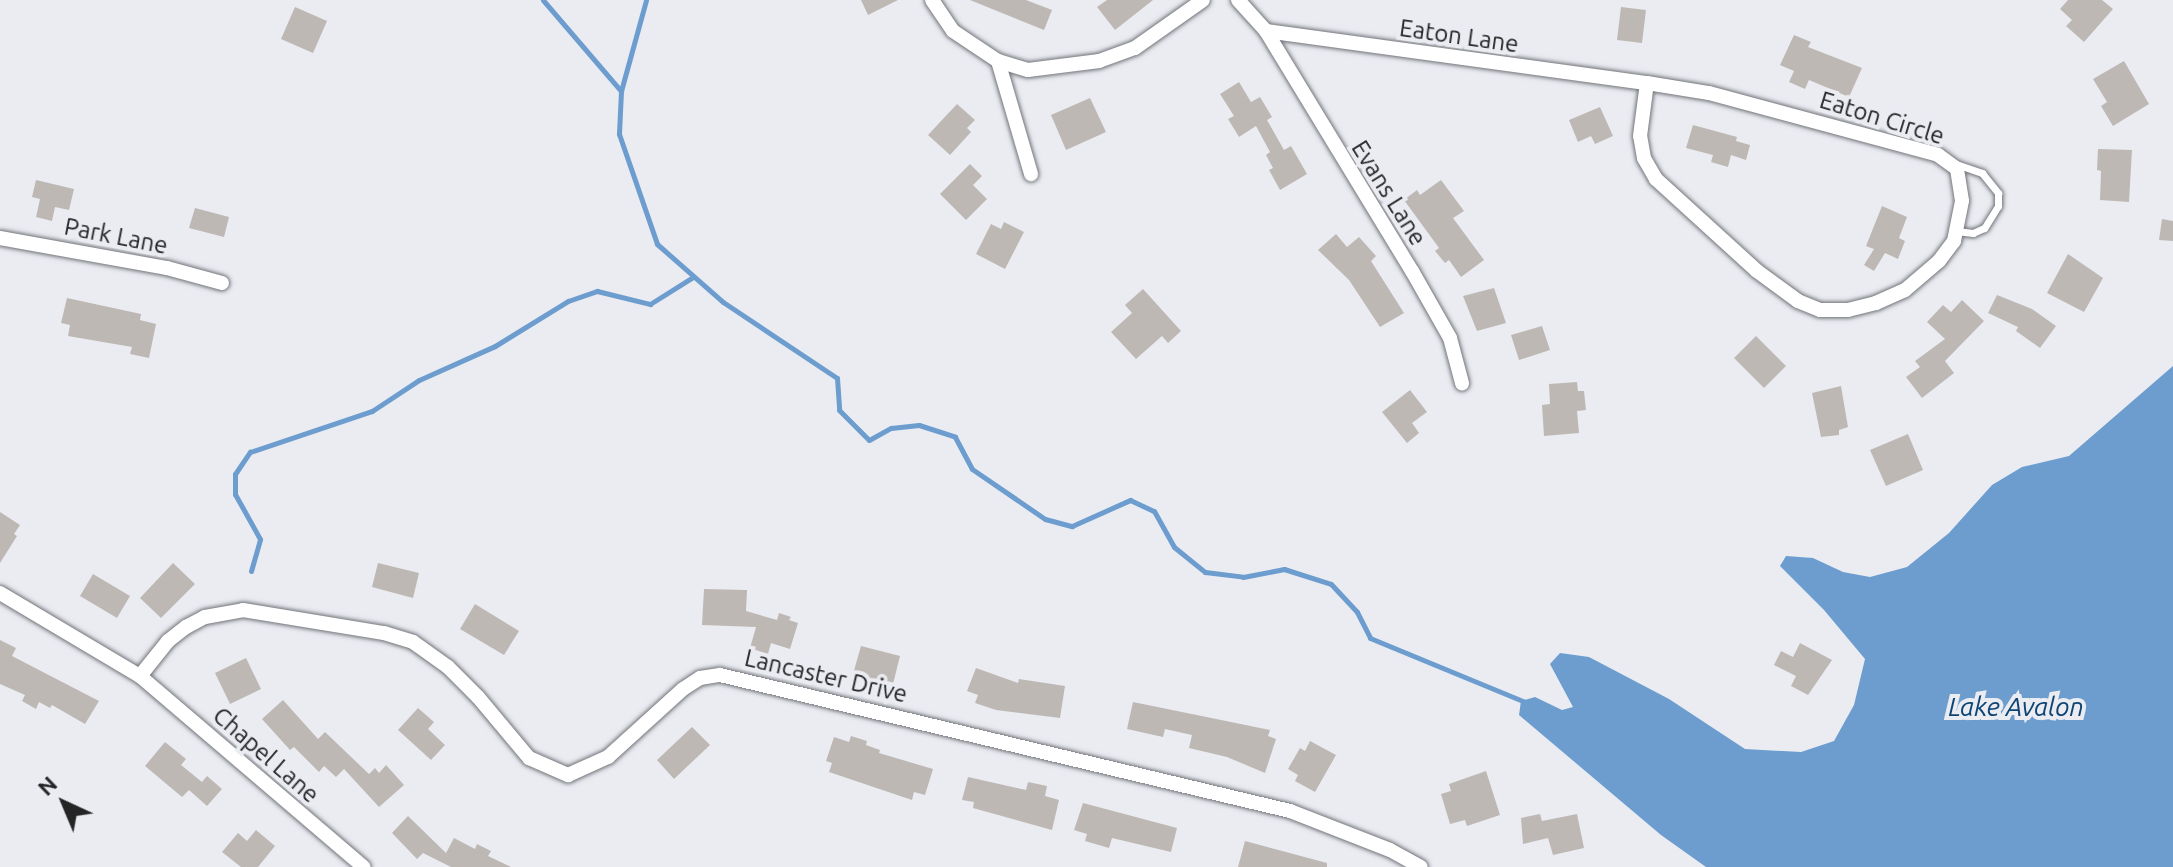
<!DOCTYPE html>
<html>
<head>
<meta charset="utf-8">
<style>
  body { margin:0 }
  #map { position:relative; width:2173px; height:867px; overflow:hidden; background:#eaecf2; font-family:Ubuntu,sans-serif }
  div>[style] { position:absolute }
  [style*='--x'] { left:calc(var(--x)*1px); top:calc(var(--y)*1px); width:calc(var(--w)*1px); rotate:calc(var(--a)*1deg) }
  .water>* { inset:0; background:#6c9dce }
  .stream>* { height:5px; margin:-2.5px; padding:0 2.5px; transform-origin:2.5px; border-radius:2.5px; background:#6c9dce }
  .building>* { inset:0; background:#beb8b5 }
  .roads { filter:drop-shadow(0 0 2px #727479) drop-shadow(0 0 2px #727479) }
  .service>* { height:7px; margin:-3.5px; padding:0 3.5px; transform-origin:3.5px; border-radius:3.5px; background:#fff }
  .minor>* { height:14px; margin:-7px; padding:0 7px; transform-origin:7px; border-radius:7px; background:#fff }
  span { translate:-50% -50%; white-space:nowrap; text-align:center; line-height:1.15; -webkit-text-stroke:8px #eaecf2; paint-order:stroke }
  .street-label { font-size:24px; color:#252527 }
  .water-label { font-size:26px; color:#0d4473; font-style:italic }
  .north { position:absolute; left:24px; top:763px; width:80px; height:80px; -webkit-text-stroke:6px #eaecf2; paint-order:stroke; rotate:316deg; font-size:22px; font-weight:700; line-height:32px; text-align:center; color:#252527 }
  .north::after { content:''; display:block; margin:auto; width:28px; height:36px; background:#252527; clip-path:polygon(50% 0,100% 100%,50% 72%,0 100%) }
</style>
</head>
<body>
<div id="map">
  <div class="water">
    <i style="clip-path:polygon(2173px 366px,2173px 867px,1706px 867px,1661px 835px,1519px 715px,1521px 701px,1535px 697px,1562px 710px,1573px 707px,1550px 664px,1560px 653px,1589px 657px,1669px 699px,1745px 749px,1801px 752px,1834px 741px,1854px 705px,1865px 659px,1824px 610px,1780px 566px,1786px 556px,1813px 558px,1843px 572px,1870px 577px,1907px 567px,1949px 533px,1992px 485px,2022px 467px,2069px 456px)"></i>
  </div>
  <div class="stream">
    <i style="--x:543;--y:0;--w:120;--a:49.4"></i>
    <i style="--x:621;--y:91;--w:43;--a:92.7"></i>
    <i style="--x:619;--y:134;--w:116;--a:70.9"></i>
    <i style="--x:657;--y:244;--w:88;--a:41.3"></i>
    <i style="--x:723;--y:302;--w:137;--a:33.7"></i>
    <i style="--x:837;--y:378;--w:32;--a:86"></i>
    <i style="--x:839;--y:410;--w:42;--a:45"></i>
    <i style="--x:869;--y:440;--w:25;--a:-29"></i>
    <i style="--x:891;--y:428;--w:28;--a:-6"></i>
    <i style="--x:919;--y:425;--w:38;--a:18"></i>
    <i style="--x:955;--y:437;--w:36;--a:62"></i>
    <i style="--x:972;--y:469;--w:88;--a:34.4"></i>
    <i style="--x:1045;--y:519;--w:28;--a:15"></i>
    <i style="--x:1072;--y:526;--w:64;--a:-24.1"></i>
    <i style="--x:1130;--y:500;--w:26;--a:25"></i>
    <i style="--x:1154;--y:511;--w:41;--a:60.9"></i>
    <i style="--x:1174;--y:547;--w:40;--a:39"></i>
    <i style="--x:1205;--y:572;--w:38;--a:7"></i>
    <i style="--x:1243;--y:577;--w:42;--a:-11"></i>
    <i style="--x:1284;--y:569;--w:49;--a:17.7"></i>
    <i style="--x:1331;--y:584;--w:38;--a:47"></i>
    <i style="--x:1357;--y:612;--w:29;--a:63"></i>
    <i style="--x:1370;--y:638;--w:168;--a:22.4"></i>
    <i style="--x:621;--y:91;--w:94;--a:-74.6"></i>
    <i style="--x:251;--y:571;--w:33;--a:-74"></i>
    <i style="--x:260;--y:539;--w:51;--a:-119.1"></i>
    <i style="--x:235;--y:494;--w:20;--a:-90"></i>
    <i style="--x:235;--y:474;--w:27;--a:-56"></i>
    <i style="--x:250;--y:452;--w:129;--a:-18.6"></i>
    <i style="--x:372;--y:411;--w:56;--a:-33.4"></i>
    <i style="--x:419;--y:380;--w:83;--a:-24.1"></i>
    <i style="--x:495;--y:346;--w:86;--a:-31.7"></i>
    <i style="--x:568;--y:301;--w:31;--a:-19"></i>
    <i style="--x:597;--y:291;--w:55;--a:13.8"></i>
    <i style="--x:650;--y:304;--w:51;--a:-32.1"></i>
  </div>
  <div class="building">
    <i style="clip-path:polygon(861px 0,898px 0,868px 15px)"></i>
    <i style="clip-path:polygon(970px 0,1026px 0,1052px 10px,1044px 30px)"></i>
    <i style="clip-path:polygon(1107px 0,1153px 0,1115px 30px,1097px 7px)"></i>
    <i style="clip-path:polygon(2068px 0,2102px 0,2113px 9px,2084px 42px,2066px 26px,2072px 20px,2060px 9px)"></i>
    <i style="clip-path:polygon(295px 7px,327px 21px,313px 53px,281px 39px)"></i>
    <i style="clip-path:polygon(1621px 7px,1646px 10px,1642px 43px,1617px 40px)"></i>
    <i style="clip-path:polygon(1794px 35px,1811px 42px,1808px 47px,1862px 68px,1849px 97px,1809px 80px,1805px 89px,1789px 82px,1794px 71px,1780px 65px)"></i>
    <i style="clip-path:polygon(2124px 61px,2149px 104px,2113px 126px,2101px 106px,2107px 102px,2093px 79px)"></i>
    <i style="clip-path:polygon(1239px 82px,1251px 102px,1260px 97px,1272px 117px,1267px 120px,1284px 150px,1291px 146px,1307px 174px,1280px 190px,1269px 170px,1273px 168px,1266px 155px,1270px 152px,1256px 126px,1239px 137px,1228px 119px,1234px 116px,1220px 94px)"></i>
    <i style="clip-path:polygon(1090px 98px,1106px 132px,1066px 150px,1051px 115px)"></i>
    <i style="clip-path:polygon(957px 104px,975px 120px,967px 128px,971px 132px,950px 155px,928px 135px)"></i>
    <i style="clip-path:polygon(1600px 107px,1613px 136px,1595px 144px,1591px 136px,1578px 142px,1569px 120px)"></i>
    <i style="clip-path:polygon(1693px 125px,1737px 137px,1736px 141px,1750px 145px,1746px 160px,1731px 155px,1728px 167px,1711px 162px,1713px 155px,1686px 148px)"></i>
    <i style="clip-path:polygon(2098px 149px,2132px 150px,2129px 202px,2100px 200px,2101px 171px,2097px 170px)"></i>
    <i style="clip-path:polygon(970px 164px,982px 176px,973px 185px,987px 199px,966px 220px,940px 194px)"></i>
    <i style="clip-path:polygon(36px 180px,74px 189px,69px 210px,55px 207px,52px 221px,36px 217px,40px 199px,32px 197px)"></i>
    <i style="clip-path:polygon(1441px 180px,1464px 211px,1453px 218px,1484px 260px,1461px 277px,1449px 260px,1445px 263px,1435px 251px,1439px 248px,1404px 200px,1417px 190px,1420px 195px)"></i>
    <i style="clip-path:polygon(1882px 206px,1907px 217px,1899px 238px,1905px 241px,1898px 259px,1885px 253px,1874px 271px,1864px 265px,1874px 249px,1866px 246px)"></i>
    <i style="clip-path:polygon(195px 208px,229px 217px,224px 237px,189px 228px)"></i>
    <i style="clip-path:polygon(2162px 219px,2173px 221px,2173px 241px,2159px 240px)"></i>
    <i style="clip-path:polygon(1004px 222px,1024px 232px,1005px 269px,976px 254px,991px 224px,1001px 229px)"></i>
    <i style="clip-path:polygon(1336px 234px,1347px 247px,1359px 237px,1376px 256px,1371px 261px,1404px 313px,1380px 327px,1349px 280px,1318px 250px)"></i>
    <i style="clip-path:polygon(2068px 254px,2103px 278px,2084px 312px,2047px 293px)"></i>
    <i style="clip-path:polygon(1494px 288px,1506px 323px,1477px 331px,1463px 296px)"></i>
    <i style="clip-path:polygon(1143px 289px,1181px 331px,1168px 343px,1162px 336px,1136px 359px,1111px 332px,1132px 313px,1125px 305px)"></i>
    <i style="clip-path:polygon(1997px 295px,2032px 309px,2056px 326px,2040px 348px,2016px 331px,2018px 327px,1988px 313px)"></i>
    <i style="clip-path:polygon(67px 298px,141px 314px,140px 320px,156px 324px,149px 358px,130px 354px,132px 347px,68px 336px,70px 325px,61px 323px)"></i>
    <i style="clip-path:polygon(1962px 300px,1984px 321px,1945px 361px,1954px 373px,1922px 398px,1906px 377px,1920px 367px,1915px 361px,1945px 339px,1927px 322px,1943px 305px,1951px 312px)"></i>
    <i style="clip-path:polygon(1542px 326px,1550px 350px,1519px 360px,1511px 335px)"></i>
    <i style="clip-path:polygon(1756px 336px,1786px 366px,1764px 388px,1734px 358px)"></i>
    <i style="clip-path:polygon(1577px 382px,1578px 391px,1584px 391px,1586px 410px,1577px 411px,1579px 433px,1544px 436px,1542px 405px,1550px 404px,1549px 384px)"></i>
    <i style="clip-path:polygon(1841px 386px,1848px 427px,1839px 430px,1839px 435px,1821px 437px,1812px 393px)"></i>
    <i style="clip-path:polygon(1410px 390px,1427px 412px,1412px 423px,1419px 433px,1407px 443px,1382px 412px)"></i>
    <i style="clip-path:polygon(1908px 434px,1923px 470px,1886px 486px,1870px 450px)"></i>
    <i style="clip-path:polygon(0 512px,20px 525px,14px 534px,17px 536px,0 563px)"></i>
    <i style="clip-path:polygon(173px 563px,195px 584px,161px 618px,140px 598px)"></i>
    <i style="clip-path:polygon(378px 563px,419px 573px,413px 598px,372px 587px)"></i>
    <i style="clip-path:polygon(93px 574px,130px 596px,117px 618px,80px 596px)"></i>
    <i style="clip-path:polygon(704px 589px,747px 590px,746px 611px,777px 620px,779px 613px,791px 617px,789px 620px,798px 623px,790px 649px,771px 643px,768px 654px,750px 648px,756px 627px,702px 625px)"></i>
    <i style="clip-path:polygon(475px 604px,519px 631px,504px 655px,460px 629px)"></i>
    <i style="clip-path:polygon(0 640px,16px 648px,12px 656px,99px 701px,85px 724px,52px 705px,50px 708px,39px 702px,36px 709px,22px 701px,25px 695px,0 684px)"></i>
    <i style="clip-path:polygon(1800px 643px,1832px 660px,1808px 695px,1791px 686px,1796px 676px,1774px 665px,1781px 651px,1793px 657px)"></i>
    <i style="clip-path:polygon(861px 646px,900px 656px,893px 684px,853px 674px)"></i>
    <i style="clip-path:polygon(246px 658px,261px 689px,230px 704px,215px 673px)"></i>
    <i style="clip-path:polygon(976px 668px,1018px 683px,1019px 679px,1065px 686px,1060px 718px,996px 710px,975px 703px,978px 695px,967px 691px)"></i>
    <i style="clip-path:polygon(283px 700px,318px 739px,325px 732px,369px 774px,375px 768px,379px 773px,386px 765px,404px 785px,379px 807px,344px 769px,336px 777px,324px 766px,319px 772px,294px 747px,290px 750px,262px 719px)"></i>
    <i style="clip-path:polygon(1133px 702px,1270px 730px,1268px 736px,1276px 739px,1265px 773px,1227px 757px,1189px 748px,1192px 735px,1165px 729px,1163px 737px,1127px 729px)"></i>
    <i style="clip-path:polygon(418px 708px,434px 722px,428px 729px,445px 745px,431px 760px,398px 730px)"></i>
    <i style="clip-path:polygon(692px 727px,710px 745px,674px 779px,657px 760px)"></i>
    <i style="clip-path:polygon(851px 736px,867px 741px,866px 745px,880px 750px,879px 753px,933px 769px,925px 795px,914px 792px,912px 800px,829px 772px,832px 763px,826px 761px,834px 737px,849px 742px)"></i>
    <i style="clip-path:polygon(1310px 741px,1336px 755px,1315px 792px,1295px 781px,1298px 775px,1288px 769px,1300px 748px,1305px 751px)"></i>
    <i style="clip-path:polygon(165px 742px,186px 759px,181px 765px,202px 782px,207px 776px,222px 789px,207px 806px,189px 790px,182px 797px,145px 766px)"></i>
    <i style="clip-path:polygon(1486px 771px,1500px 815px,1467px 826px,1465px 820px,1450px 824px,1441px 794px,1451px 791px,1449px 784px)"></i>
    <i style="clip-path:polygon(968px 777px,1026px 790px,1028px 782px,1047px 786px,1045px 796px,1059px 800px,1052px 830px,973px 808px,974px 802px,962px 800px)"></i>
    <i style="clip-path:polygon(1083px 803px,1177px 828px,1171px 852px,1112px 838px,1109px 848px,1085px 841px,1087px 834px,1074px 830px)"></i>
    <i style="clip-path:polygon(1540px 814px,1542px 821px,1577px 814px,1584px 848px,1553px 855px,1548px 838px,1523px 844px,1521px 818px)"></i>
    <i style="clip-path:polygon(408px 816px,446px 853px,454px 838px,475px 849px,477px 844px,491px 851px,488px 856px,511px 867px,451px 867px,423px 853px,417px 859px,392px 833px)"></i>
    <i style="clip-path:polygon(256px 830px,275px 846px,258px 867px,241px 867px,222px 852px,238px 833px,247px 841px)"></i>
    <i style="clip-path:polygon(1245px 841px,1327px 863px,1327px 867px,1238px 867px)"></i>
  </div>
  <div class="roads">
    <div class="service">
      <i style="--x:1956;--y:164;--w:28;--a:19"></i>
      <i style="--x:1982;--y:173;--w:26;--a:51"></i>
      <i style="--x:1998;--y:193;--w:13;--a:90"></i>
      <i style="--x:1998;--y:206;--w:26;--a:122"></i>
      <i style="--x:1984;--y:228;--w:12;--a:156"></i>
      <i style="--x:1973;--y:233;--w:17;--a:-173"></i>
    </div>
    <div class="minor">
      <i style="--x:932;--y:0;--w:37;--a:56"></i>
      <i style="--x:953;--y:31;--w:54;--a:33.7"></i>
      <i style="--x:998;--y:61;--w:31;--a:17"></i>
      <i style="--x:1028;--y:70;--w:72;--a:-7.2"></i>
      <i style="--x:1099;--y:61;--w:38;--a:-20"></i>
      <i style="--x:1135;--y:48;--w:83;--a:-35.2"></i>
      <i style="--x:1238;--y:0;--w:42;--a:47.9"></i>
      <i style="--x:1266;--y:31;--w:281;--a:58.7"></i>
      <i style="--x:1412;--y:271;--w:77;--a:60.4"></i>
      <i style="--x:1450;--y:338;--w:47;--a:75.1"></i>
      <i style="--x:1266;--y:31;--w:385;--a:7.8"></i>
      <i style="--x:998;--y:61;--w:118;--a:73.7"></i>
      <i style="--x:1647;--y:83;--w:63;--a:9.2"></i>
      <i style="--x:1709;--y:93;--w:237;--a:15.1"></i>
      <i style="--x:1938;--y:155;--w:24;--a:36"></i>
      <i style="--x:1957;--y:169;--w:32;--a:81"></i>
      <i style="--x:1962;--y:201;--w:41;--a:101.3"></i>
      <i style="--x:1954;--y:241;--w:25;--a:127"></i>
      <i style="--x:1939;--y:261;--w:45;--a:139.5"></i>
      <i style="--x:1905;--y:290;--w:32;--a:156"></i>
      <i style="--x:1876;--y:303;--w:29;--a:166"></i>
      <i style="--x:1848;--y:310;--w:28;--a:180"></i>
      <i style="--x:1820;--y:310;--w:24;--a:-158"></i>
      <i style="--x:1798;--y:301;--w:51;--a:-143.8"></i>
      <i style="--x:1757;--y:271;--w:137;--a:-137.7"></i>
      <i style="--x:1656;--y:179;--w:24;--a:-120"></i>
      <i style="--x:1644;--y:158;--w:22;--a:-100"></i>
      <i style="--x:1640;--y:136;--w:53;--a:-82.5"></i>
      <i style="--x:0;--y:238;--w:170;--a:10.2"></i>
      <i style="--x:167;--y:268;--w:57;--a:15.3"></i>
      <i style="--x:0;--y:593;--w:163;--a:30.7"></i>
      <i style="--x:140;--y:676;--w:45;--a:-51.3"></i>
      <i style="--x:168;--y:641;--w:23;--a:-38"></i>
      <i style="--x:186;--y:627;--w:21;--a:-28"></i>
      <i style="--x:205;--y:617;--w:39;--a:-10"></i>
      <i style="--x:243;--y:610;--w:143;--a:9.3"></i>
      <i style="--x:384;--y:633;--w:30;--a:17"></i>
      <i style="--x:413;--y:642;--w:43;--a:35.5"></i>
      <i style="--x:448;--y:667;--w:42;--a:45"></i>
      <i style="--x:478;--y:697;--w:80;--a:50.1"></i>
      <i style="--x:529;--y:758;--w:43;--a:23.6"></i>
      <i style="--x:568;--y:775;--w:44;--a:-24.2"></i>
      <i style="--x:608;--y:757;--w:101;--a:-42.2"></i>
      <i style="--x:683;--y:689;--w:20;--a:-33"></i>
      <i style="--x:700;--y:678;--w:20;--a:-9"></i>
      <i style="--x:720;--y:675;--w:586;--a:13.42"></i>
      <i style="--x:1290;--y:811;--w:107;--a:21.3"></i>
      <i style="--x:1390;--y:850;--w:35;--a:29"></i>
      <i style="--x:140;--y:676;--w:294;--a:40.5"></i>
    </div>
  </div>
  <div class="street-label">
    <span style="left:1459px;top:36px;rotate:8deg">Eaton Lane</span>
    <span style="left:1882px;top:118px;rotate:17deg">Eaton Circle</span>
    <span style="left:1389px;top:193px;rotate:58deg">Evans Lane</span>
    <span style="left:116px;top:236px;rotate:11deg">Park Lane</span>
    <span style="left:826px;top:676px;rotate:13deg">Lancaster Drive</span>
    <span style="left:266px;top:755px;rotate:41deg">Chapel Lane</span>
  </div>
  <div class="water-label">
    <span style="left:2016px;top:707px">Lake Avalon</span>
  </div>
  <div class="north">N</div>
</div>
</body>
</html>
